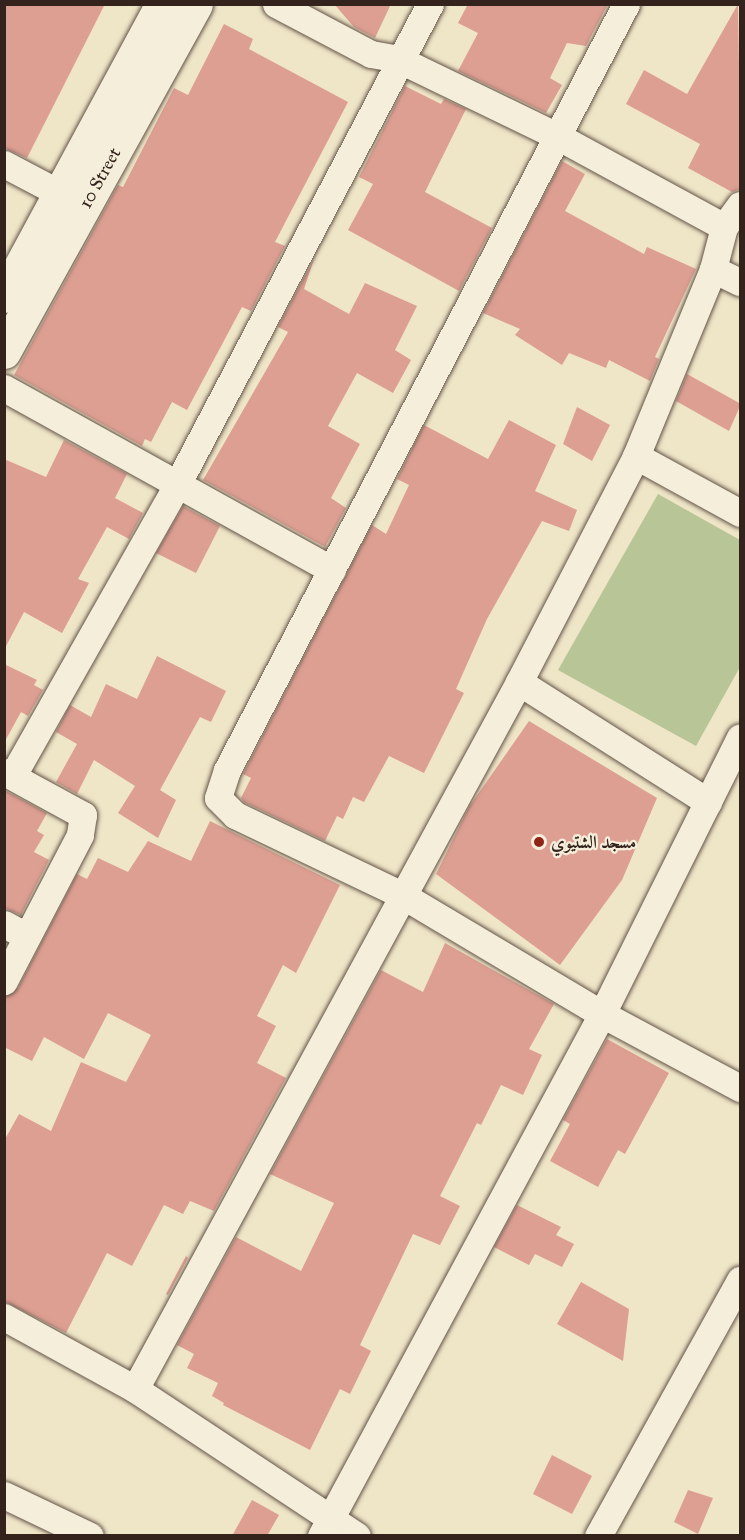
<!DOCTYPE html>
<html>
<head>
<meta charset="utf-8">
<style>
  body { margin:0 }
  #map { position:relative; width:745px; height:1540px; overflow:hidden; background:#efe5c7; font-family:"IM FELL Great Primer",Amiri,serif }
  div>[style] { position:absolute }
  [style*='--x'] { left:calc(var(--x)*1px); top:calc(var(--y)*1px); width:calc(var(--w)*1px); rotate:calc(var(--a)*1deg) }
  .green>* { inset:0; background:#b8c596 }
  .building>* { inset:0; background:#de9f93 }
  .roads { filter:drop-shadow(0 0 2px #635448) drop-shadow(0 0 2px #635448) }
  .minor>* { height:27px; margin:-13.5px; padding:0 13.5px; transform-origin:13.5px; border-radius:13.5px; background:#f5eedb }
  .secondary>* { height:33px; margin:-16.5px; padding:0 16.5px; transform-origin:16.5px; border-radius:16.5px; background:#f5eedb }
  .dots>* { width:16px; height:16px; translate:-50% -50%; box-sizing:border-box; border:3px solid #f5eedb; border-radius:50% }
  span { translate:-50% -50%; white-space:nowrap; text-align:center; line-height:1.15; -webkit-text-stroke:4.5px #f5eedb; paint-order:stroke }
  .street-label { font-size:18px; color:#34231d }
  .poi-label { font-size:18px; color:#34231d; font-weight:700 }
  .left { translate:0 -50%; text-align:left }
  .frame { position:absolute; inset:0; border:6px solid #34231d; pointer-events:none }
</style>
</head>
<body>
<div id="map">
  <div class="green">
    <i style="clip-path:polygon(658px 494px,740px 540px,740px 667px,696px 746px,558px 670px)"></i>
  </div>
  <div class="building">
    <i style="clip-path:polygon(4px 4px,105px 4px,27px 158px,4px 148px)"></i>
    <i style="clip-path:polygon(334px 4px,391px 4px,375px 38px,354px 27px)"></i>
    <i style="clip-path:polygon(468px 4px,608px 4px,586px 46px,567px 43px,550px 78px,562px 85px,546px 113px,458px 71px,478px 33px,458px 23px)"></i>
    <i style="clip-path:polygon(738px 4px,741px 189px,732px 192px,688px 168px,700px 144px,626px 104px,644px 70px,687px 94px)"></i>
    <i style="clip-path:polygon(224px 24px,253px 39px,249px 49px,348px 102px,275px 242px,285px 246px,251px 311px,242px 307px,187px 410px,172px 402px,151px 442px,145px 439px,142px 446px,14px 375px,118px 185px,123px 187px,174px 88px,188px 95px)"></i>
    <i style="clip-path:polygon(405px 86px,441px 104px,444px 99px,466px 109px,425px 192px,492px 228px,459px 291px,348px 230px,373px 184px,359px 177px)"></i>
    <i style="clip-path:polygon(562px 161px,585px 174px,565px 211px,644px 254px,647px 247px,696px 269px,655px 357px,659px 359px,650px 381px,609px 360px,606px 368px,569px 353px,562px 365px,515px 335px,520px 329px,483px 313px)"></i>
    <i style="clip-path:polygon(314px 259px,304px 289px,349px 314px,365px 283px,417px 306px,395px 350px,411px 360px,393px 393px,357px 373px,328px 426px,360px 444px,331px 498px,346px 508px,325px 547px,203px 480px,288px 332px,278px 327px)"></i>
    <i style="clip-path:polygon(687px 374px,741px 404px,729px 431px,676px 401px)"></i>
    <i style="clip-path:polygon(577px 407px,610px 425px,592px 461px,563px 444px)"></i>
    <i style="clip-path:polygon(509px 420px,556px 445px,535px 491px,577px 510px,569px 531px,542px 521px,487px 619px,456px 689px,464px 693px,424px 773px,389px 756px,364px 802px,353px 797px,343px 819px,337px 816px,325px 841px,244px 802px,241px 798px,251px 778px,243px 774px,372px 525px,386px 534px,409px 485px,397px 479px,424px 425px,488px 459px)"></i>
    <i style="clip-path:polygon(64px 440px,127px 474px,115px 498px,143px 513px,129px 539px,107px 527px,78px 579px,89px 583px,62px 633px,24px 612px,4px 650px,4px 459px,46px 477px)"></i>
    <i style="clip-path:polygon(183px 506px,220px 526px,196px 573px,156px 553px)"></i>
    <i style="clip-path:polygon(157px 656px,226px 691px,211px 722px,200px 717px,160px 790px,176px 800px,158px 838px,118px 813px,135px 786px,94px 760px,77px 794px,56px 782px,77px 744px,56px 732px,70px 705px,91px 717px,106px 684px,137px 699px)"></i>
    <i style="clip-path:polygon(4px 664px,37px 680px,34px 685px,43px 690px,28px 716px,21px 712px,4px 743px)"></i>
    <i style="clip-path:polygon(529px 721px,657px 798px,622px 880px,560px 965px,436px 874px,469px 807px)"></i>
    <i style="clip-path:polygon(4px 790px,47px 813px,37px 831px,44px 835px,34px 852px,49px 860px,21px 915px,4px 908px)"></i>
    <i style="clip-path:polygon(210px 821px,340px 885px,296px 973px,283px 965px,257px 1016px,276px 1026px,257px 1063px,286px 1078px,214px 1211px,190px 1201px,183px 1214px,164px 1205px,132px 1266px,107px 1253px,66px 1333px,4px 1301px,4px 1141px,19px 1114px,51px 1131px,81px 1062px,126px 1082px,151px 1035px,108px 1013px,84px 1059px,44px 1037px,32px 1061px,4px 1047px,4px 997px,18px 988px,77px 874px,87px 879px,98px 858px,128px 872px,148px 841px,191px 861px)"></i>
    <i style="clip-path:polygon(445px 943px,554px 1004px,529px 1049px,542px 1055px,523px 1095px,501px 1085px,481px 1125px,477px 1123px,440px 1196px,460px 1206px,440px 1245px,413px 1234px,360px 1345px,371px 1351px,350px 1394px,340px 1389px,310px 1450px,223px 1405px,224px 1403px,212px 1396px,218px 1383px,187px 1368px,194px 1354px,177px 1345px,236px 1237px,301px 1271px,334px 1203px,270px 1174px,381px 970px,423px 992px)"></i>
    <i style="clip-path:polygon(607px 1039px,669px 1073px,625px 1154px,618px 1150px,598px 1187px,550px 1161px,570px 1124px,563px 1120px)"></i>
    <i style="clip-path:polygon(517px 1205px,561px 1227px,556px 1235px,574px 1244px,562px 1267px,535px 1254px,529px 1265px,494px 1247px)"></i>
    <i style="clip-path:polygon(186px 1256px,188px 1258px,168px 1295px,166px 1294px)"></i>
    <i style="clip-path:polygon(581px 1282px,629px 1309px,623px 1361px,557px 1324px)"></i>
    <i style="clip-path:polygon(552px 1455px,592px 1476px,572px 1514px,533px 1494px)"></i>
    <i style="clip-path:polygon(688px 1490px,713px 1498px,698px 1534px,674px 1522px)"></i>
    <i style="clip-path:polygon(252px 1500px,279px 1515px,267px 1536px,232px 1536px)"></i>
  </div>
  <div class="roads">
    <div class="minor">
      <i style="--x:276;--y:4;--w:107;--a:27.8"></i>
      <i style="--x:371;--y:54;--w:27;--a:10"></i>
      <i style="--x:398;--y:59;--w:179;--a:25.8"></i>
      <i style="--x:559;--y:137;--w:188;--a:28.6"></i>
      <i style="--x:626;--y:4;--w:864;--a:117.51"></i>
      <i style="--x:227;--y:770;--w:29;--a:108"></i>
      <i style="--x:218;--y:798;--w:24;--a:45"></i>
      <i style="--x:235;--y:815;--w:185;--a:25.6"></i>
      <i style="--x:402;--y:895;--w:233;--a:30.8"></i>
      <i style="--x:602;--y:1014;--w:157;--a:28.2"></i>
      <i style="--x:4;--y:164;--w:64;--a:27.8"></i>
      <i style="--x:713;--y:269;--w:30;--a:26"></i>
      <i style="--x:4;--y:388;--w:375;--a:29"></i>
      <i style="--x:636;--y:456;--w:119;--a:28.7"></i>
      <i style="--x:519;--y:682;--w:224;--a:32.4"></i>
      <i style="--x:4;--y:772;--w:90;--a:28.6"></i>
      <i style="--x:83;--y:815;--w:20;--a:99"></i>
      <i style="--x:80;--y:835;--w:165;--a:117.5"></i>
      <i style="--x:13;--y:775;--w:335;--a:-60.5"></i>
      <i style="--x:178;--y:483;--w:541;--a:-62.25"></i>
      <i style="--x:4;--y:924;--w:26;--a:28"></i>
      <i style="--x:4;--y:1317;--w:149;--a:28.8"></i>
      <i style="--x:135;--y:1389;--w:266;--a:33.5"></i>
      <i style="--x:135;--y:1389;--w:805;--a:-61.49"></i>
      <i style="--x:519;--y:682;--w:254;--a:-62.6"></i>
      <i style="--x:636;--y:456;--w:202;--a:-67.6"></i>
      <i style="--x:713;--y:269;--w:43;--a:-75.3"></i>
      <i style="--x:724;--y:227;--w:27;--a:-54"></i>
      <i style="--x:4;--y:1495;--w:95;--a:25.5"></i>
      <i style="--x:321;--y:1536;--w:593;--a:-61.71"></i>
      <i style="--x:602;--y:1014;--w:309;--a:-63.5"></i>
      <i style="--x:598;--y:1536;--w:293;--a:-61"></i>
    </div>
    <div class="secondary">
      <i style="--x:4;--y:296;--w:332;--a:-61.6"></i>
      <i style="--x:4;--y:352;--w:397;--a:-61.1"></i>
    </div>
  </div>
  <div class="dots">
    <i style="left:539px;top:842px;background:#8f2418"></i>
  </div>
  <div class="street-label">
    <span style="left:100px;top:178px;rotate:-61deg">10 Street</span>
  </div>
  <div class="poi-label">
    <span class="left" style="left:551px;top:842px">مسجد الشتيوي</span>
  </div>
  <div class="frame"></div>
</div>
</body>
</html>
